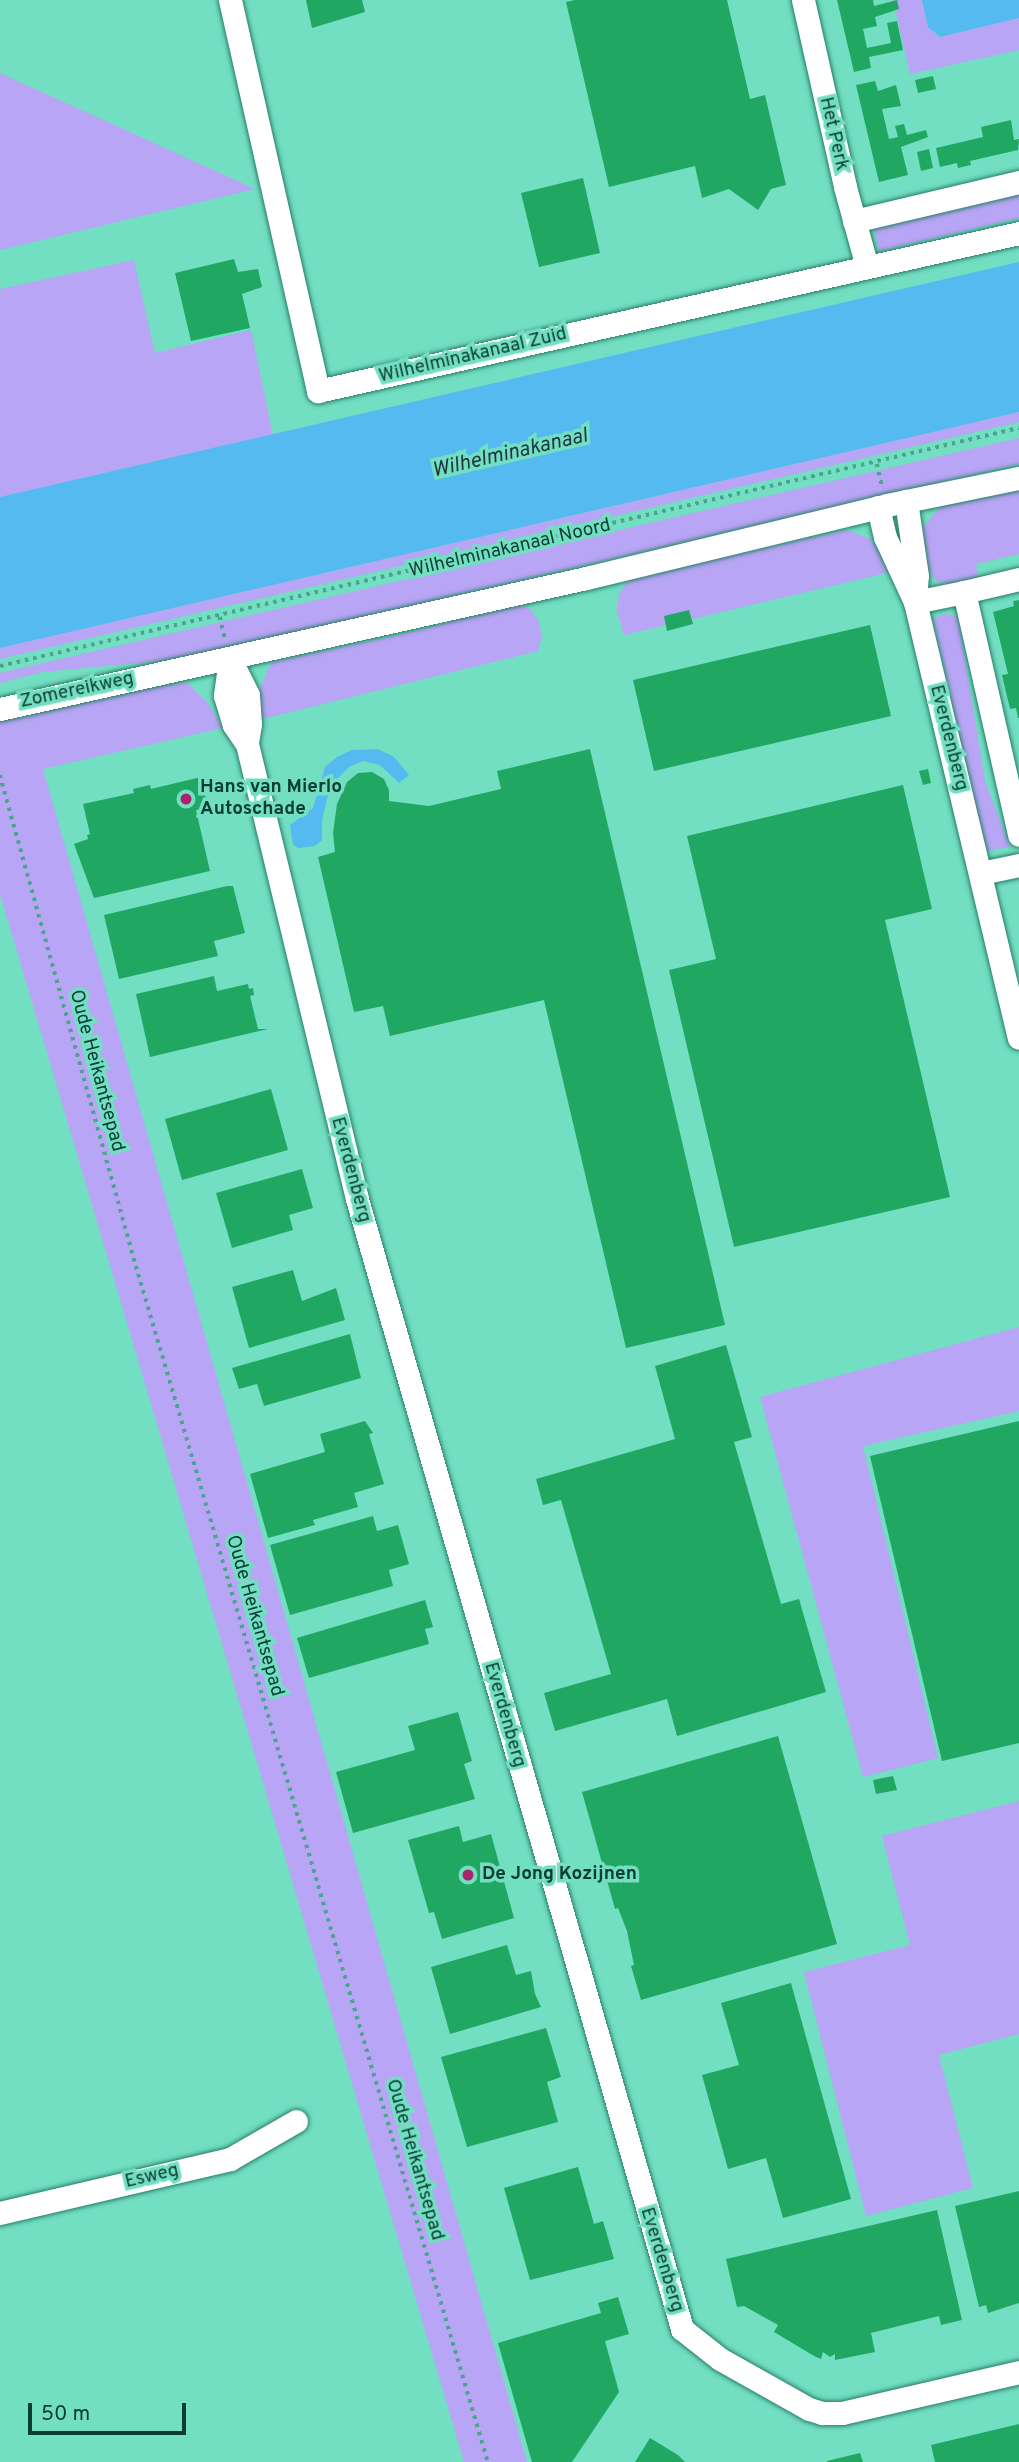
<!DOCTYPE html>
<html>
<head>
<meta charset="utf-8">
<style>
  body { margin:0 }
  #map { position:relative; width:1019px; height:2462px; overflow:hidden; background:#72dec2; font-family:Overpass,sans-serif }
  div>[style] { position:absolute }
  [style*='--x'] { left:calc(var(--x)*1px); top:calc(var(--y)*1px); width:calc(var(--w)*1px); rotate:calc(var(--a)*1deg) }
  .green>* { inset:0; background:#b8a5f5 }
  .water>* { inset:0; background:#55baef }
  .building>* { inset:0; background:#20a863 }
  .path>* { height:3.5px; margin-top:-1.75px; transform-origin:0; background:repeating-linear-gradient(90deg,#4da48e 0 3.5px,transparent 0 8.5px) }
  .roads { filter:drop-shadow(0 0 2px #287e6a) drop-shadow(0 0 2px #287e6a) }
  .minor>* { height:23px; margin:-11.5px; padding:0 11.5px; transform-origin:11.5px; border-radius:11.5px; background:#fff }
  .dots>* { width:19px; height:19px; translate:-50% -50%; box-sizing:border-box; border:4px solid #72dec2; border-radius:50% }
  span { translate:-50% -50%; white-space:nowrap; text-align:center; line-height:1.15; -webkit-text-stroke:7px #72dec2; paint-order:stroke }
  .street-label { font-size:19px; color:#0c3d32 }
  .poi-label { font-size:19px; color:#0c3d32; font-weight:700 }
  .left { translate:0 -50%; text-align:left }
  .water-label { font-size:21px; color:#1e3441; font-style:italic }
  .scale { position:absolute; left:28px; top:2403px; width:158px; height:32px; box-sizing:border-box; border:4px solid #0c3d32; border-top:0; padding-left:9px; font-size:21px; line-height:24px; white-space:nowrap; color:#0c3d32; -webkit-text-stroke:5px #72dec2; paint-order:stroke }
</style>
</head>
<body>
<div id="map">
  <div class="green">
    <i style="clip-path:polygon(893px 0,922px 0,928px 27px,939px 37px,1019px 18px,1019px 50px,910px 74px)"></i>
    <i style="clip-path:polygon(0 73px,255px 189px,0 250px)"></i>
    <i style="clip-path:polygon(1019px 192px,1019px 218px,879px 251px,873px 225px)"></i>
    <i style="clip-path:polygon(134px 260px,155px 353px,251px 330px,273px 435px,0 497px,0 289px)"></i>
    <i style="clip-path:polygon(1019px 412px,1019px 422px,0 659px,0 648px)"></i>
    <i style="clip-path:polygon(1019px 438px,1019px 464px,182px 659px,43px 672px,0 683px,0 673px)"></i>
    <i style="clip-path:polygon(1019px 487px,1019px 554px,976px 564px,979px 580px,952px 585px,936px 581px,927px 565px,922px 528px,943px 504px)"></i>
    <i style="clip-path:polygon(847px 530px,871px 539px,891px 572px,624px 635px,617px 611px,619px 594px,627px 582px,639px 575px)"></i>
    <i style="clip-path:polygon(519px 603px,531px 610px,539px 622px,542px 636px,538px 651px,258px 720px,257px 694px,272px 662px,403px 634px)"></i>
    <i style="clip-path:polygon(944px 614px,958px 616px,985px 781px,1010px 847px,986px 851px,933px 619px)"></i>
    <i style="clip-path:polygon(187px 683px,207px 702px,223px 728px,43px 769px,527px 2462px,464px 2462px,0 894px,0 719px,140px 688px)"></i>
    <i style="clip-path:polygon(1019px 1327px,1019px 1411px,863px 1446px,938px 1758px,863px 1777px,760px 1397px)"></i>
    <i style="clip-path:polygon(1019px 1801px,1019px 2034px,939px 2055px,973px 2188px,866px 2216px,804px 1972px,910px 1945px,882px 1836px)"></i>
  </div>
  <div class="water">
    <i style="clip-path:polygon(922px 0,1019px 0,1019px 18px,940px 37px,928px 27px)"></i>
    <i style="clip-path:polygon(1019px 262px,1019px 412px,0 648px,0 497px)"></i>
    <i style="clip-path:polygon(378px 749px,394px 757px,409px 775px,399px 783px,380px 765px,363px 761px,349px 767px,336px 780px,327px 799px,322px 821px,322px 840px,315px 846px,298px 848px,293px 845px,290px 825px,313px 808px,325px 767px,337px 757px,352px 750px)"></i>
  </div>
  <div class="building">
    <i style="clip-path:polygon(306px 0,362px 0,365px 12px,312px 28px)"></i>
    <i style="clip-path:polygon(575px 0,727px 0,750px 99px,765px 95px,786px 185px,771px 189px,758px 210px,729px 189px,702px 198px,695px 166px,609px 187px,566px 2px)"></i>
    <i style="clip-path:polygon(837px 0,873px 0,874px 6px,897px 0,899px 9px,875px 17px,877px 26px,863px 29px,867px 48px,891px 43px,887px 23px,897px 21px,903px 50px,869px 57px,871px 68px,854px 72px)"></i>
    <i style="clip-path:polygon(933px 76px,936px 89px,918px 93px,915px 80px)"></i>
    <i style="clip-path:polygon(875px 81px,878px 91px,896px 85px,901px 106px,882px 109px,889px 139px,898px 137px,895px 126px,904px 124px,907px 135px,926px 130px,928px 137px,901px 147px,908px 175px,879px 182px,856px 85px)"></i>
    <i style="clip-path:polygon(1011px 120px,1014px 140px,1019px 139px,1018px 150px,970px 161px,971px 165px,958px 168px,957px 163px,940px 167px,936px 148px,983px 137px,981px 127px)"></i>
    <i style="clip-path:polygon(929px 149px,933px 168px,921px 171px,917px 152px)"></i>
    <i style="clip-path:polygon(583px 178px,600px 253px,539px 267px,521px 193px)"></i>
    <i style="clip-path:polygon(234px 259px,238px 272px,258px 269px,262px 287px,242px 294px,250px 328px,191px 341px,175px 273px)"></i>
    <i style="clip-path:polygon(1019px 600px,1019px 718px,1018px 718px,1016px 708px,1010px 709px,1002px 675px,1008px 674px,993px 612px,1014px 606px,1013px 601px)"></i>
    <i style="clip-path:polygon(689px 610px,693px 624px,667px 631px,664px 616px)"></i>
    <i style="clip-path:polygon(870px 625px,891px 716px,654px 771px,633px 680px)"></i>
    <i style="clip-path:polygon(590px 749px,725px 1325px,626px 1348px,544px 1000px,390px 1036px,383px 1006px,354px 1012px,318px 857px,335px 852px,333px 833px,337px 804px,347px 782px,358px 773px,372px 772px,384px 779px,389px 790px,389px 801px,429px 806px,501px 789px,497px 771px)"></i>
    <i style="clip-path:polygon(928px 769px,931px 783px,923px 785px,919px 771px)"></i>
    <i style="clip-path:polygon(201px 777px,209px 808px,196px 810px,210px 871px,94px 898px,74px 844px,88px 839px,87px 835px,90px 834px,83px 804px,134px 793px,133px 789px,150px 785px,151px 789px)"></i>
    <i style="clip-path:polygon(903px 785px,932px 909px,885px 920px,950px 1197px,734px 1247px,669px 970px,716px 959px,687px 836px)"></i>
    <i style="clip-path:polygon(227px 886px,233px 886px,245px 933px,214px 941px,218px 956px,119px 979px,104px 915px)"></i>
    <i style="clip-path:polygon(214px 976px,217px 991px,248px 984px,249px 989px,253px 988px,254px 995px,250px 996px,258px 1029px,268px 1029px,150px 1057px,136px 994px)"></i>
    <i style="clip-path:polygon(271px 1089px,288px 1150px,182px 1180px,165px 1119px)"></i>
    <i style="clip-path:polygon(302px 1169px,313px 1208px,289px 1215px,293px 1230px,232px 1248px,216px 1193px)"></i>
    <i style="clip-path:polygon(293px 1270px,302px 1301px,336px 1288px,345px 1320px,249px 1348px,232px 1287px)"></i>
    <i style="clip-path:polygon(350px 1334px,361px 1378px,264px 1406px,257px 1384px,239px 1389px,232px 1368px)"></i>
    <i style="clip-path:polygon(726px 1345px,752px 1437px,734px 1442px,781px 1604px,799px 1599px,826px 1692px,677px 1736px,667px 1699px,555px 1731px,544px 1693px,611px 1674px,561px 1500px,543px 1505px,536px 1479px,675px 1439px,655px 1366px)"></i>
    <i style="clip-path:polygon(365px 1421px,373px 1433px,369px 1434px,384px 1484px,354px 1493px,358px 1507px,313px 1520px,315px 1525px,268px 1538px,250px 1474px,325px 1452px,320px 1434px)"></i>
    <i style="clip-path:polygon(1019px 1421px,1019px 1743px,942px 1761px,870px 1456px)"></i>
    <i style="clip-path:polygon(373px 1516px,377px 1531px,398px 1525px,409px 1564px,389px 1570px,393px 1586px,290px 1615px,270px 1545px)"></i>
    <i style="clip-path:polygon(425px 1600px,433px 1627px,425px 1629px,429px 1644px,309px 1678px,297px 1638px)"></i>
    <i style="clip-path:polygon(458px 1712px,472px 1761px,464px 1764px,475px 1799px,353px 1833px,336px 1772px,415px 1750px,408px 1726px)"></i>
    <i style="clip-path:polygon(778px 1736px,837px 1944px,641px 2000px,631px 1966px,634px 1965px,627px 1931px,618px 1908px,615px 1909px,582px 1792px)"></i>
    <i style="clip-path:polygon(893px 1776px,897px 1790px,876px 1794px,873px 1780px)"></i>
    <i style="clip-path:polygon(459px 1826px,463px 1842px,491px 1834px,514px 1918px,442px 1939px,434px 1912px,429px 1913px,408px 1840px)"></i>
    <i style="clip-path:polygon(507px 1945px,516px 1975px,531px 1971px,535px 1994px,541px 2007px,450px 2034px,431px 1967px)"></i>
    <i style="clip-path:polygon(791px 1983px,851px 2199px,783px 2218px,766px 2158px,728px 2169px,702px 2075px,739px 2065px,721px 2003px)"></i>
    <i style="clip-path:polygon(546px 2028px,561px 2077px,547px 2082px,558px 2122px,467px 2147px,441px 2057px)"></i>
    <i style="clip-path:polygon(578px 2167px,594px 2224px,603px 2221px,614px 2259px,530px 2280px,504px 2188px)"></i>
    <i style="clip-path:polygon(1019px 2191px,1019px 2303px,988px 2313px,986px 2305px,979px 2307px,955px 2206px)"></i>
    <i style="clip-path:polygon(937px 2210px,962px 2320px,941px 2325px,939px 2316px,871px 2333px,875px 2352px,835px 2360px,835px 2354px,830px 2357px,823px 2352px,821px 2359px,814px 2356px,774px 2332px,778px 2325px,744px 2306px,737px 2307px,726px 2259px)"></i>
    <i style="clip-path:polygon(618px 2297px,629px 2334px,605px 2341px,619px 2392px,572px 2462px,532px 2462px,498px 2343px,601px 2313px,598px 2303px)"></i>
    <i style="clip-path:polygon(1019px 2424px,1019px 2462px,935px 2462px,931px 2445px)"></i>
    <i style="clip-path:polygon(650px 2438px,678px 2455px,685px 2462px,635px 2462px)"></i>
    <i style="clip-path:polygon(860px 2453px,863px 2462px,827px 2462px,827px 2461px)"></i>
  </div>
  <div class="path">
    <i style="--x:877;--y:464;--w:22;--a:77"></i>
    <i style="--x:220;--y:617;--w:23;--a:77"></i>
    <i style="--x:0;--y:666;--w:1046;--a:-13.15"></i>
    <i style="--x:0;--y:775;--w:509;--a:74.52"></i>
    <i style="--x:136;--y:1266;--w:1247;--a:73.6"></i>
  </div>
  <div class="roads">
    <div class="minor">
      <i style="--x:230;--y:0;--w:401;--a:77.3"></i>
      <i style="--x:318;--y:391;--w:719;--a:-12.7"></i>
      <i style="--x:803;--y:0;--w:192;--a:77.3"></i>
      <i style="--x:845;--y:187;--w:83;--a:74.6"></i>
      <i style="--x:854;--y:221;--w:170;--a:-13.3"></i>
      <i style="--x:878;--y:507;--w:31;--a:77"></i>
      <i style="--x:885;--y:537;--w:72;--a:65.2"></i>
      <i style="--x:915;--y:602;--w:26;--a:-86"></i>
      <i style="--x:917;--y:576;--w:76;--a:-98.3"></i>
      <i style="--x:1019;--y:579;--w:57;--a:166.7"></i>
      <i style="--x:964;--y:592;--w:249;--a:77.2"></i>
      <i style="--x:964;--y:592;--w:50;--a:168.5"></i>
      <i style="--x:915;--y:602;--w:448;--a:76.6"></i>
      <i style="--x:230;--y:659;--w:37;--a:98"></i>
      <i style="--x:225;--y:696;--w:30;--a:73"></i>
      <i style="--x:234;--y:725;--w:23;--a:56"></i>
      <i style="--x:247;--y:744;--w:468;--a:76.4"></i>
      <i style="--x:357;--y:1199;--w:1176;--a:73.95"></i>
      <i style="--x:682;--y:2329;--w:48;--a:38.3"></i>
      <i style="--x:720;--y:2359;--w:102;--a:29.3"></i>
      <i style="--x:809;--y:2409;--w:14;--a:17"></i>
      <i style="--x:822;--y:2413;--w:20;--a:0"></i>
      <i style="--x:842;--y:2413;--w:182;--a:-13"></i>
      <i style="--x:230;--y:659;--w:40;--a:63.4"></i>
      <i style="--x:248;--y:695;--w:29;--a:86"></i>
      <i style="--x:250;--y:724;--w:20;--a:99"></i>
      <i style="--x:0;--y:709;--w:600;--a:-12.6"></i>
      <i style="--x:586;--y:578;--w:310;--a:-13.6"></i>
      <i style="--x:887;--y:505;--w:135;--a:-11.6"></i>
      <i style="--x:981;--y:873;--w:39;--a:-12"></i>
      <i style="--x:0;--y:2213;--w:236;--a:-13.2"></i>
      <i style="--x:230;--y:2159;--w:76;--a:-29.9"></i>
    </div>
  </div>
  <div class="dots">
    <i style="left:186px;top:799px;background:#ab2369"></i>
    <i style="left:468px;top:1875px;background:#ab2369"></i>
  </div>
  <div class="street-label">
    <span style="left:833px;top:134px;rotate:77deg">Het Perk</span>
    <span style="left:473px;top:356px;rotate:-13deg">Wilhelminakanaal Zuid</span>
    <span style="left:510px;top:549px;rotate:-13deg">Wilhelminakanaal Noord</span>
    <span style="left:77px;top:691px;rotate:-12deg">Zomereikweg</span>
    <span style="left:948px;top:738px;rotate:76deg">Everdenberg</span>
    <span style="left:96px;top:1071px;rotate:75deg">Oude Heikantsepad</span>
    <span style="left:350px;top:1170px;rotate:75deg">Everdenberg</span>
    <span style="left:254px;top:1616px;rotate:74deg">Oude Heikantsepad</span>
    <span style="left:504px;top:1715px;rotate:74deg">Everdenberg</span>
    <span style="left:414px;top:2160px;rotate:74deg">Oude Heikantsepad</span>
    <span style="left:152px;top:2177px;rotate:-13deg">Esweg</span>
    <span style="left:661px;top:2260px;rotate:73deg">Everdenberg</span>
  </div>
  <div class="poi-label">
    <span class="left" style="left:200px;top:799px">Hans van Mierlo<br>Autoschade</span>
    <span class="left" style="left:482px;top:1875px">De Jong Kozijnen</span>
  </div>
  <div class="water-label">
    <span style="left:510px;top:454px;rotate:-13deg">Wilhelminakanaal</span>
  </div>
  <div class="scale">50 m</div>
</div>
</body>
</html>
